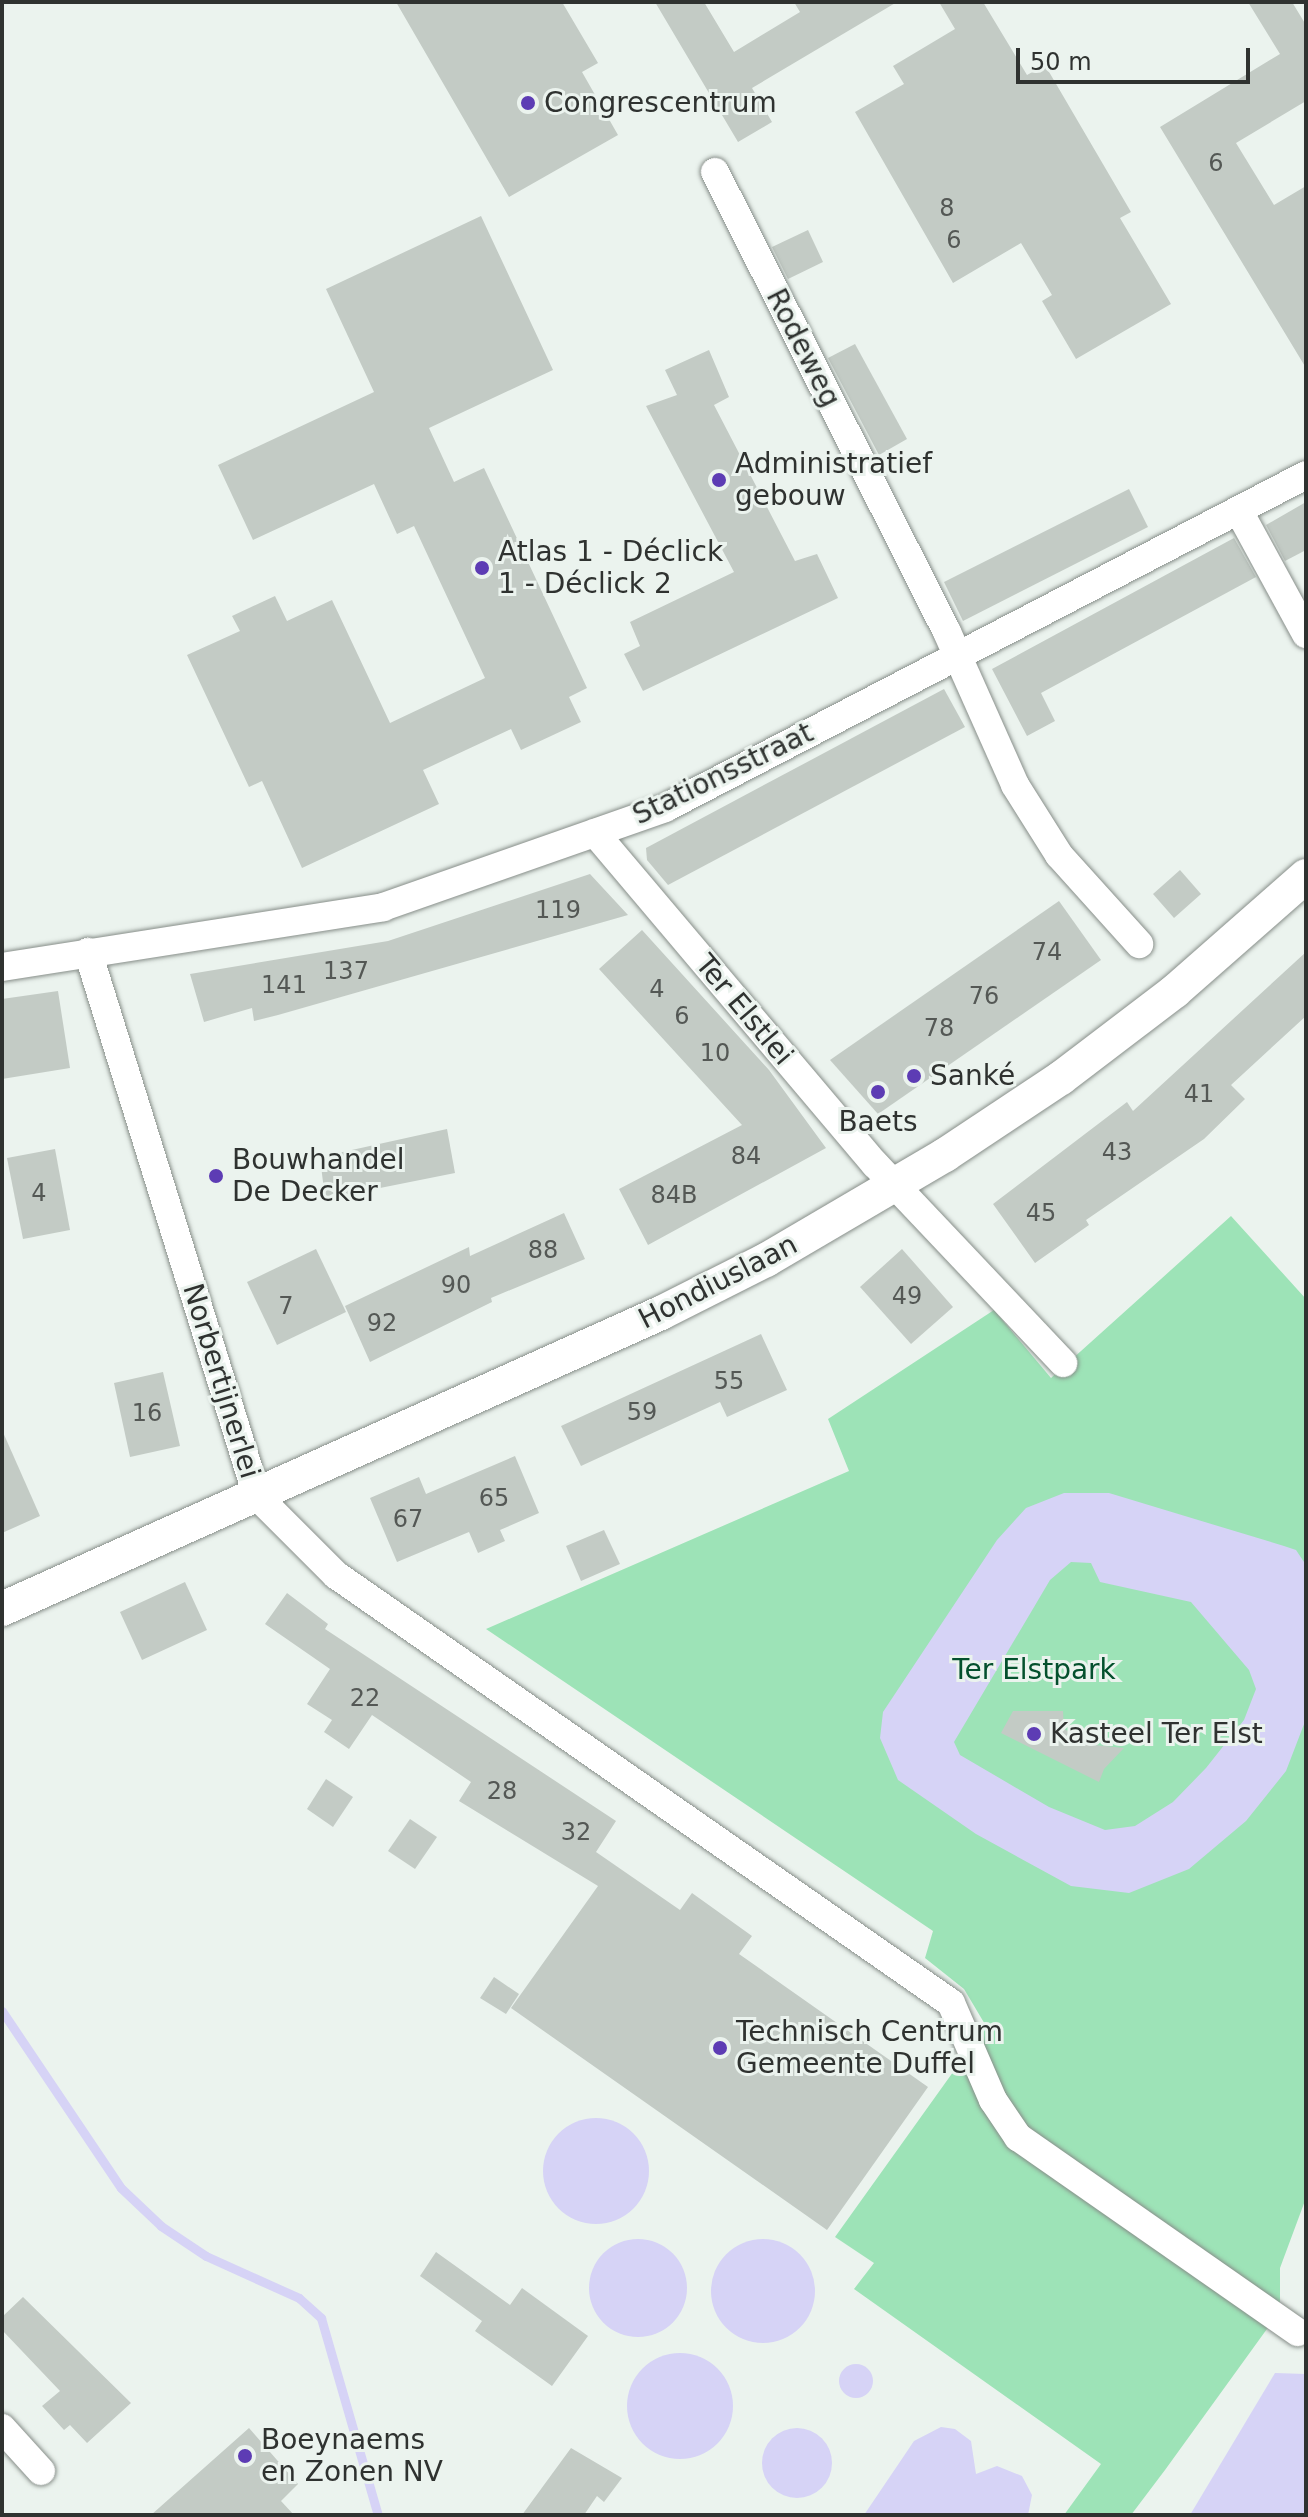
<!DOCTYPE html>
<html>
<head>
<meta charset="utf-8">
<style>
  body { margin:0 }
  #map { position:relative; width:1308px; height:2517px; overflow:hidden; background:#ebf3ee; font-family:"DejaVu Sans",sans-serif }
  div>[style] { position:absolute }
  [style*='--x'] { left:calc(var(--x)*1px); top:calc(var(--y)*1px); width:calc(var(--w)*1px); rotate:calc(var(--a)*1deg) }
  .green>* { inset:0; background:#9de3b7 }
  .water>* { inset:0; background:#d6d3f6 }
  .round { border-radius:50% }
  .stream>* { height:9px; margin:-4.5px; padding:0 4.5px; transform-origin:4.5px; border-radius:4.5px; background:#d6d3f6 }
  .building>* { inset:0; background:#c3cbc5 }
  .roads { filter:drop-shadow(0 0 2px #878e89) drop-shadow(0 0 2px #878e89) }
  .minor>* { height:28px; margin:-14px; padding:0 14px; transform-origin:14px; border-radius:14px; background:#fff }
  .tertiary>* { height:34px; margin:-17px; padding:0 17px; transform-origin:17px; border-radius:17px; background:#fff }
  .dots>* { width:22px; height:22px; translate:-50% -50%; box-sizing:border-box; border:4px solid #ebf3ee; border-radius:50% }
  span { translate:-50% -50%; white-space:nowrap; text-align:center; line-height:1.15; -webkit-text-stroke:6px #ebf3ee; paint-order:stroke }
  .number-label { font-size:24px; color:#545855 }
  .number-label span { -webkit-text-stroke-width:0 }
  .poi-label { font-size:28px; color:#2f3230 }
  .left { translate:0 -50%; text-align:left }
  .street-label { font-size:28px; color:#2f3230 }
  .park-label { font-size:28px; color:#04502d }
  .frame { position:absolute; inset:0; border:4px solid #2f3230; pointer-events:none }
  .scale { position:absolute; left:1016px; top:48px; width:234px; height:36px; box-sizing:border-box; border:4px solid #2f3230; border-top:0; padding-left:10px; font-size:24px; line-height:28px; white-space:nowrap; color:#2f3230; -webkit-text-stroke:6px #ebf3ee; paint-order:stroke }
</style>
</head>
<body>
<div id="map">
  <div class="green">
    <i style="clip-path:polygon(1231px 1216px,1306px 1299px,1306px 2198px,1280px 2268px,1280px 2311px,1165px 2470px,1131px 2515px,1064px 2515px,1101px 2464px,854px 2289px,874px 2263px,835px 2237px,986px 2026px,964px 1989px,925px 1958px,933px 1931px,486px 1629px,849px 1471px,828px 1419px,994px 1310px,1051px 1378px)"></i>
  </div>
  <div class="water">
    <i style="clip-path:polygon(evenodd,1064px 1493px,1109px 1493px,1284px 1546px,1296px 1550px,1306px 1565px,1306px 1719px,1286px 1771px,1246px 1821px,1189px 1869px,1129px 1893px,1071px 1886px,976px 1834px,898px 1780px,880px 1738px,883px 1712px,997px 1540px,1026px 1508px,1064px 1493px,1071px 1562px,1091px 1563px,1100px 1582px,1191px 1602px,1249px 1670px,1256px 1689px,1244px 1720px,1206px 1768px,1173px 1802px,1135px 1826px,1105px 1830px,1049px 1807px,960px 1755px,954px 1742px,1050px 1580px,1071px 1562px)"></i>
    <i class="round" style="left:543px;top:2118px;width:106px;height:106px"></i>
    <i class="round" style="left:711px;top:2239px;width:104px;height:104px"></i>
    <i class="round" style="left:589px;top:2239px;width:98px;height:98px"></i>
    <i class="round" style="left:627px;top:2353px;width:106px;height:106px"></i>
    <i class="round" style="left:839px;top:2364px;width:34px;height:34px"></i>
    <i style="clip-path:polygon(1275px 2373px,1306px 2374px,1306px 2515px,1190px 2515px)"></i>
    <i style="clip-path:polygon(941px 2427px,955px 2429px,971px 2441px,976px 2474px,997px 2466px,1022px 2476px,1032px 2495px,1028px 2515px,864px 2515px,914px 2441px)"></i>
    <i class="round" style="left:762px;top:2428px;width:70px;height:70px"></i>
  </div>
  <div class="stream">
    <i style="--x:2;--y:2011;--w:213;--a:56.1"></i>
    <i style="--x:121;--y:2188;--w:55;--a:43.5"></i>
    <i style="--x:161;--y:2226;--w:54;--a:33.7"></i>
    <i style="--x:206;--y:2256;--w:102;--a:24.3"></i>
    <i style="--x:299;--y:2298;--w:30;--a:42"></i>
    <i style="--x:321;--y:2318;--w:205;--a:73.9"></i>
  </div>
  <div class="building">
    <i style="clip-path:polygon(396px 2px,562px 2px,598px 63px,582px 72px,618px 135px,509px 197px)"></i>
    <i style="clip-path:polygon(655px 2px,704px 2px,734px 52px,800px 12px,794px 2px,897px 2px,752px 88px,772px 122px,738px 142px)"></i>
    <i style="clip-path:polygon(939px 2px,983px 2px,1027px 75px,1045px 65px,1131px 212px,1120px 218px,1171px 304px,1076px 359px,1042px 301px,1052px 295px,1021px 243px,953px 283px,855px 112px,904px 84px,893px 66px,955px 29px)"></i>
    <i style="clip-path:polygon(1248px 2px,1292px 2px,1306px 25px,1306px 101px,1236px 143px,1274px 205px,1306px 186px,1306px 368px,1160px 127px,1280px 54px)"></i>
    <i style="clip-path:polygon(481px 216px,553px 370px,429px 428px,454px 482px,484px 468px,587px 688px,569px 697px,581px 722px,521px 750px,511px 729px,423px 770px,439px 804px,302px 868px,262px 781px,249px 787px,187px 655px,240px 631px,232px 616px,275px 596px,287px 621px,332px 600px,390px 723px,485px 678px,414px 526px,397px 534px,374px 484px,253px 540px,218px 465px,374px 392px,326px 289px)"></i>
    <i style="clip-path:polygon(808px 230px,823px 262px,788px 279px,772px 247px)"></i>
    <i style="clip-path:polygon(855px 344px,907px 439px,879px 455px,828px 358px)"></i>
    <i style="clip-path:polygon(709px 350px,729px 397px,714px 405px,795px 561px,817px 554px,838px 598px,643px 691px,624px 654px,640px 646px,630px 622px,734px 572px,646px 406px,677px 395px,665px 370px)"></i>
    <i style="clip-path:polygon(1129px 489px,1148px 527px,963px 621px,944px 582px)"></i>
    <i style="clip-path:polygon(1306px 502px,1306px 550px,1285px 561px,1266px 525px)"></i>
    <i style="clip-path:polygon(1234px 538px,1256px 577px,1041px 693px,1055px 721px,1027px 736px,992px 669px)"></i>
    <i style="clip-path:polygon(944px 689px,965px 727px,668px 885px,647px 860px,646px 848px)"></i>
    <i style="clip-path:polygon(1180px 870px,1201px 894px,1174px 918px,1153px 894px)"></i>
    <i style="clip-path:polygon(590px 874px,628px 915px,278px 1015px,254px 1021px,252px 1008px,204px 1022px,190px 974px,388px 941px)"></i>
    <i style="clip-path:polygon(1059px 901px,1101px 960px,878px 1114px,830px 1060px)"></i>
    <i style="clip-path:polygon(642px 930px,769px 1070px,826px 1148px,648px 1245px,619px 1189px,742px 1125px,599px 969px)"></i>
    <i style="clip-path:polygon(1306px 952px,1306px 1016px,1231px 1085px,1245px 1099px,1204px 1139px,1086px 1220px,1089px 1225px,1035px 1263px,993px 1204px,1127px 1102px,1133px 1111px)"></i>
    <i style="clip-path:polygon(58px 991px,70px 1068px,2px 1079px,2px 999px)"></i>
    <i style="clip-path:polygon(447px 1129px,455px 1173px,325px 1199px,320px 1157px)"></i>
    <i style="clip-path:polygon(55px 1149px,70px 1230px,23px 1239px,7px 1158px)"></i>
    <i style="clip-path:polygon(564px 1213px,585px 1259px,491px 1298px,492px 1302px,370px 1362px,345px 1306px,469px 1247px,470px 1256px)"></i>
    <i style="clip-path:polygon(316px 1249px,346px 1312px,277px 1345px,247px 1282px)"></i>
    <i style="clip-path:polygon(902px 1249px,953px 1307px,911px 1344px,860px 1287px)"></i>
    <i style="clip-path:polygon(761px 1334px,787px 1390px,727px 1417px,720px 1402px,581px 1466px,561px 1426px)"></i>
    <i style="clip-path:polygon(163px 1372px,180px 1446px,130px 1457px,114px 1383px)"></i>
    <i style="clip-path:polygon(2px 1430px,40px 1516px,2px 1533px)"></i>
    <i style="clip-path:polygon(515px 1456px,539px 1513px,500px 1530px,505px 1541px,478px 1553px,469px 1532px,397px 1562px,370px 1498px,419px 1477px,426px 1494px)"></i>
    <i style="clip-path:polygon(604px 1530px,620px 1564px,581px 1581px,566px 1546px)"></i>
    <i style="clip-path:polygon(185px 1582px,207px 1630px,142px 1660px,120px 1612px)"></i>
    <i style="clip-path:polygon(287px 1593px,328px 1624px,325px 1629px,616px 1821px,596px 1852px,680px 1910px,692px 1893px,752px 1936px,739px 1954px,928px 2087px,827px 2230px,511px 2008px,598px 1886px,459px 1801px,471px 1782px,372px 1715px,349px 1749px,324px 1732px,332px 1720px,307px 1704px,330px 1669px,265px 1624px)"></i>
    <i style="clip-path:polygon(1013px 1711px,1063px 1711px,1064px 1729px,1095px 1745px,1124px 1748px,1104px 1769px,1099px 1782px,1001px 1733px)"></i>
    <i style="clip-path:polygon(326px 1779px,353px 1797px,333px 1827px,307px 1809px)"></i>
    <i style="clip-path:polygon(410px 1819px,437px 1837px,415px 1869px,388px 1851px)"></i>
    <i style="clip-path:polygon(494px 1977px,519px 1994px,506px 2014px,480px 1998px)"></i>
    <i style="clip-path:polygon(436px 2252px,510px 2305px,522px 2288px,588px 2336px,552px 2386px,475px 2331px,482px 2321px,420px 2276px)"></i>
    <i style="clip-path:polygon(23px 2297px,131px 2403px,87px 2443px,70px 2425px,64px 2430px,42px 2406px,60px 2391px,2px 2330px,2px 2317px)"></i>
    <i style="clip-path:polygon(249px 2428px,298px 2484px,281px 2501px,294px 2515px,151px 2515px)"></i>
    <i style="clip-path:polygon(571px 2448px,622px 2478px,604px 2502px,597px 2496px,584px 2515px,522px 2515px)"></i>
  </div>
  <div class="roads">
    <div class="minor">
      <i style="--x:715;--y:172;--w:515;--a:63.24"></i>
      <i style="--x:947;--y:632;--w:167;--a:66"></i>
      <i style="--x:1015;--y:785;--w:83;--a:57.8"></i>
      <i style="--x:1059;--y:855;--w:120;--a:48"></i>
      <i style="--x:1240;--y:513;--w:138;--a:61.4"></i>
      <i style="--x:595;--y:833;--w:434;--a:49.8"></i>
      <i style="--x:875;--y:1164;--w:274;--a:46.6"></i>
      <i style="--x:88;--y:952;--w:570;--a:72.74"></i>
      <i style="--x:257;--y:1496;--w:112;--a:45"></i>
      <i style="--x:336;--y:1575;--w:749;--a:34.84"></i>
      <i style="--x:951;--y:2003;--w:106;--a:66.6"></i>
      <i style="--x:993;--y:2100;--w:45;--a:56"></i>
      <i style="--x:1018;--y:2137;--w:341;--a:34.9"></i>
      <i style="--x:2;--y:967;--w:386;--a:-8.9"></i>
      <i style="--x:383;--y:907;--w:299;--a:-19.3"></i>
      <i style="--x:665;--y:808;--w:722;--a:-27.45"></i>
      <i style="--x:2;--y:2428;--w:58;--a:47.8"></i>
    </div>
    <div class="tertiary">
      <i style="--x:2;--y:1609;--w:722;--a:-24.19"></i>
      <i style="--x:661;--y:1313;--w:118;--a:-26.8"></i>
      <i style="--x:766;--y:1260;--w:208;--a:-30.4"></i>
      <i style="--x:945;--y:1155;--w:139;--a:-33.6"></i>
      <i style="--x:1061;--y:1078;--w:143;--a:-37.3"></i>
      <i style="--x:1175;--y:991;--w:174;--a:-41.3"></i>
    </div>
  </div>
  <div class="dots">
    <i style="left:528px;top:103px;background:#5d3cb4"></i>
    <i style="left:719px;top:480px;background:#5d3cb4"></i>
    <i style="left:482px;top:568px;background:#5d3cb4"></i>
    <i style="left:914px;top:1076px;background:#5d3cb4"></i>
    <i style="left:878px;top:1092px;background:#5d3cb4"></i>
    <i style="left:216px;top:1176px;background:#5d3cb4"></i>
    <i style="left:1034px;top:1734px;background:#5d3cb4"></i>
    <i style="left:720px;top:2048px;background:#5d3cb4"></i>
    <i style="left:245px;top:2456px;background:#5d3cb4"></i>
  </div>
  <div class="number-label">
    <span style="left:1216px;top:164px">6</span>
    <span style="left:947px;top:209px">8</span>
    <span style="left:954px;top:241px">6</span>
    <span style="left:558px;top:911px">119</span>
    <span style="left:1047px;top:953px">74</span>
    <span style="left:346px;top:972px">137</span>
    <span style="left:284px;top:986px">141</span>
    <span style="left:657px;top:990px">4</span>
    <span style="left:984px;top:997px">76</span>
    <span style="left:682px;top:1017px">6</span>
    <span style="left:939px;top:1029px">78</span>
    <span style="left:715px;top:1054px">10</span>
    <span style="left:1199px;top:1095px">41</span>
    <span style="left:1117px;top:1153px">43</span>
    <span style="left:746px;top:1157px">84</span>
    <span style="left:39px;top:1194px">4</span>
    <span style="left:674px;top:1196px">84B</span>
    <span style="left:1041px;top:1214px">45</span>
    <span style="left:543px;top:1251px">88</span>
    <span style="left:456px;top:1286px">90</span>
    <span style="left:907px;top:1297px">49</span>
    <span style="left:286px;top:1307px">7</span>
    <span style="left:382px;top:1324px">92</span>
    <span style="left:729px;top:1382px">55</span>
    <span style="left:642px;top:1413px">59</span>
    <span style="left:147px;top:1414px">16</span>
    <span style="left:494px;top:1499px">65</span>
    <span style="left:408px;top:1520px">67</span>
    <span style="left:365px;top:1699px">22</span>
    <span style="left:502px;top:1792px">28</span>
    <span style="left:576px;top:1833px">32</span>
  </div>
  <div class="poi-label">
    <span class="left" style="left:544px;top:103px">Congrescentrum</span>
    <span class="left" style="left:735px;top:480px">Administratief<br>gebouw</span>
    <span class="left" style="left:498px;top:568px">Atlas 1 - Déclick<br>1 - Déclick 2</span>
    <span class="left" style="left:930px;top:1076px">Sanké</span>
    <span style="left:878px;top:1122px">Baets</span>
    <span class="left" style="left:232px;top:1176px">Bouwhandel<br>De Decker</span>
    <span class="left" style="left:1050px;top:1734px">Kasteel Ter Elst</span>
    <span class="left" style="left:736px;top:2048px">Technisch Centrum<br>Gemeente Duffel</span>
    <span class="left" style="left:261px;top:2456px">Boeynaems<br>en Zonen NV</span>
  </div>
  <div class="street-label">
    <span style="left:803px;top:348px;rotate:63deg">Rodeweg</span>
    <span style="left:723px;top:774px;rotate:-26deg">Stationsstraat</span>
    <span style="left:744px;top:1010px;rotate:50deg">Ter Elstlei</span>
    <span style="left:718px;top:1282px;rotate:-27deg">Hondiuslaan</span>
    <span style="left:221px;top:1381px;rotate:73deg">Norbertijnerlei</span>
  </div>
  <div class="park-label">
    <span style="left:1034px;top:1670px">Ter Elstpark</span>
  </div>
  <div class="frame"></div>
  <div class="scale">50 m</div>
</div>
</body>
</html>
